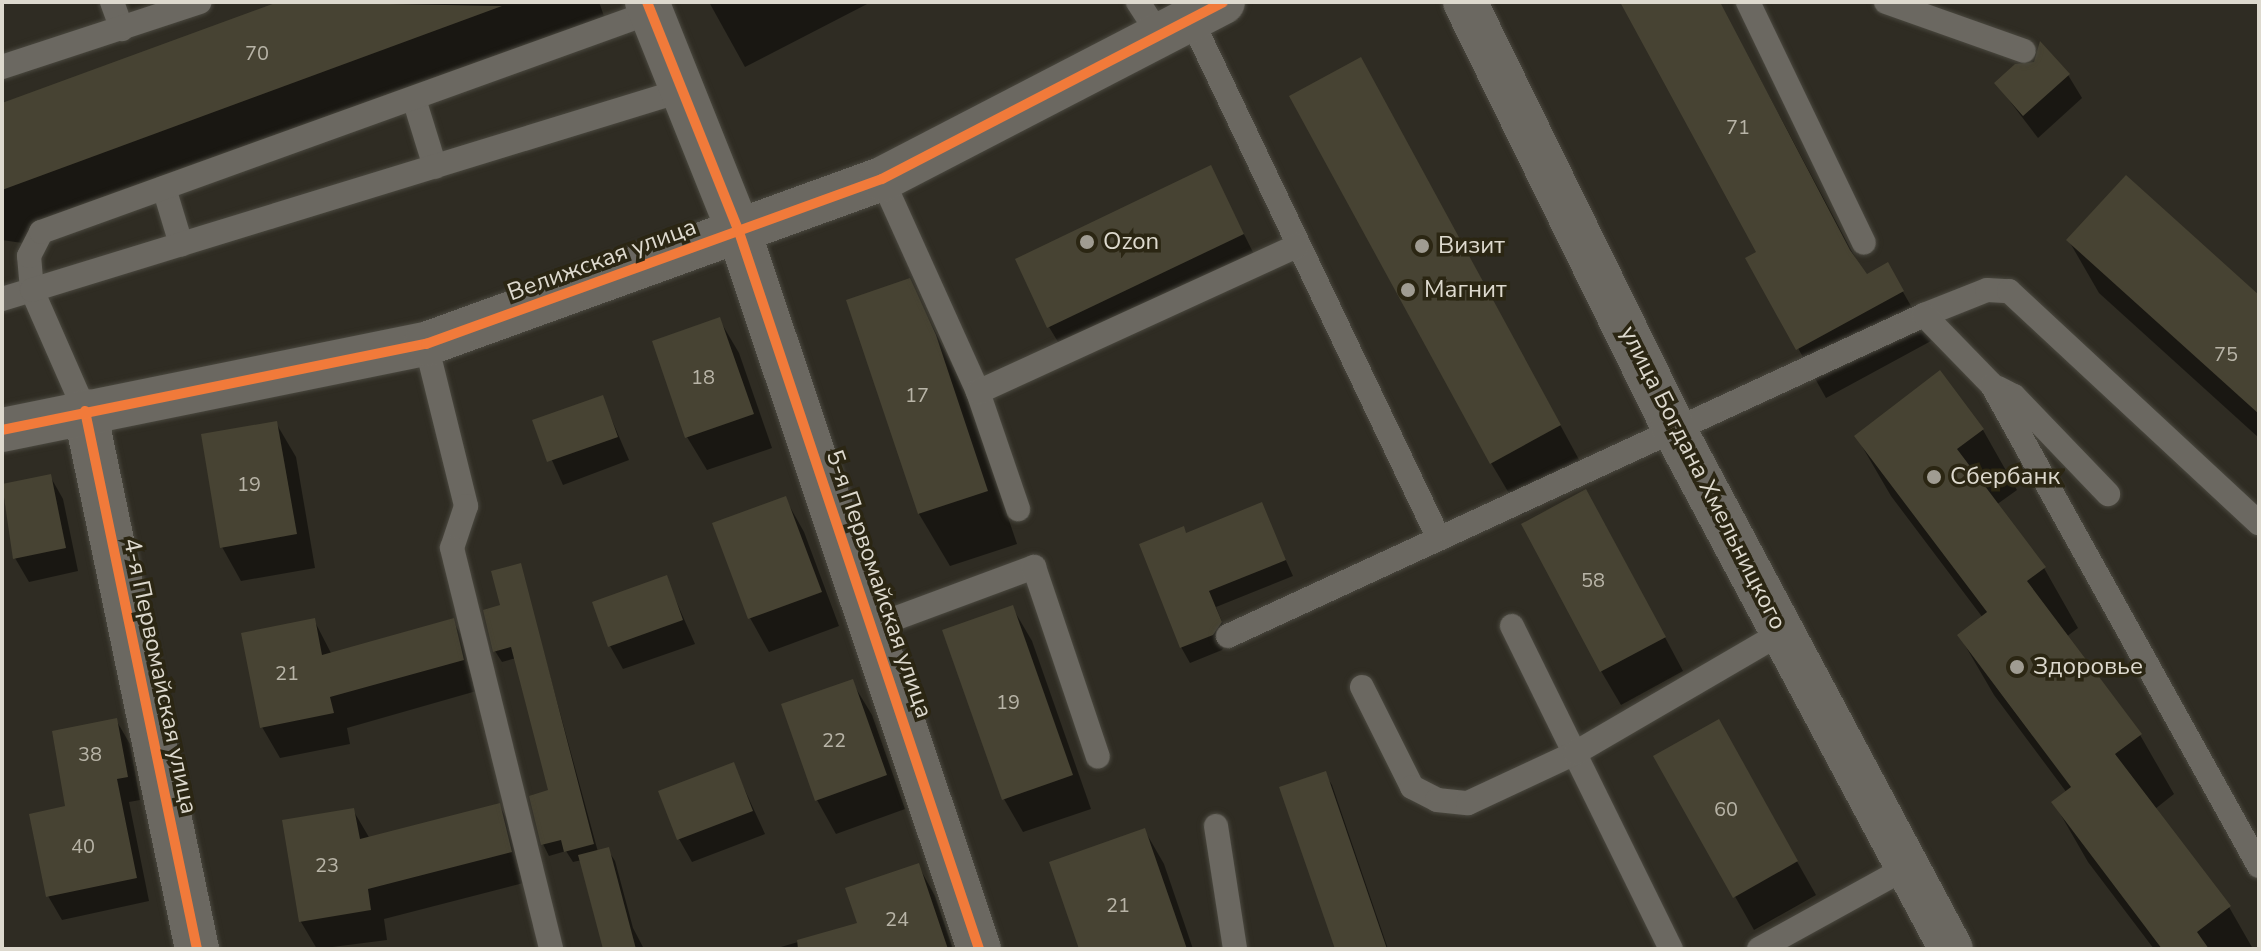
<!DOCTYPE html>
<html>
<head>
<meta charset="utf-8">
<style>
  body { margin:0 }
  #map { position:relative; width:2261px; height:951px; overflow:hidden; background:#2f2c23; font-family:"Nunito Sans",sans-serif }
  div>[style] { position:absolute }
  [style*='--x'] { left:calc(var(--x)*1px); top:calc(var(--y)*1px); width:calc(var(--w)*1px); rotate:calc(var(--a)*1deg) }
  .shadow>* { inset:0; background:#0007 }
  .building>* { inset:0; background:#474333 }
  .roads { filter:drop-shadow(0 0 2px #4a483f) drop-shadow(0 0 2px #4a483f) }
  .lane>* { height:24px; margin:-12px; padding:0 12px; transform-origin:12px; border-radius:12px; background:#6b6861 }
  .street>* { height:44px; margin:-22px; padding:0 22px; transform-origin:22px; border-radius:22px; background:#6b6861 }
  .secondary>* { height:44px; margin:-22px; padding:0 22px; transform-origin:22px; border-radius:22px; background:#6b6861 }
  .cycleway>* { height:10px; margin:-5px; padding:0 5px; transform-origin:5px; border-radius:5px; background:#f17a3a }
  .dots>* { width:22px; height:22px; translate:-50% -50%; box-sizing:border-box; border:4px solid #2b2613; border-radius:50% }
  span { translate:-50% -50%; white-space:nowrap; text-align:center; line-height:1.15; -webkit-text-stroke:7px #2b2613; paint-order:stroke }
  .number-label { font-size:20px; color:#b8b4a7 }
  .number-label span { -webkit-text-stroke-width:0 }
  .poi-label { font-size:24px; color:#ddd9ce }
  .left { translate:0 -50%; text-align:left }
  .street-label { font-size:24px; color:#ddd9ce }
  .frame { position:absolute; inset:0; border:4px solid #ddd9ce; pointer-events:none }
</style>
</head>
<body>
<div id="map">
  <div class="shadow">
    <i style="clip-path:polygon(283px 2px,599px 2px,609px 30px,29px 244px,2px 240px,2px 105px)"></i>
    <i style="clip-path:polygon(709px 2px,871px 2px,745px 67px)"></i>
    <i style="clip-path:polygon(1623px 2px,1719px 2px,1859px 265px,1866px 276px,1887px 264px,1931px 341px,1826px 398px,1748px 259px,1759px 253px)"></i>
    <i style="clip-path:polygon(2068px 75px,2082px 98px,2038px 138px,1996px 83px)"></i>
    <i style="clip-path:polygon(1390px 112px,1589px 478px,1522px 515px,1491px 463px)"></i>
    <i style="clip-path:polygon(1210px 167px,1261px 268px,1069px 360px,1049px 327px)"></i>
    <i style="clip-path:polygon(2069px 241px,2259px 297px,2259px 438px,2099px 293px)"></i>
    <i style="clip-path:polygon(909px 281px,965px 390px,1017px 544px,950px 566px,919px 514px)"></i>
    <i style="clip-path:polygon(719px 319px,739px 353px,772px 448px,707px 470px,687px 437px)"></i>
    <i style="clip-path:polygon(1940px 373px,1983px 430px,2017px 490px,1996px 505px,2044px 568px,2078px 628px,2066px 637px,2140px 735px,2174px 794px,2155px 809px,2229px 907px,2253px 949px,2154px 949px,2088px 862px,2054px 803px,2067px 793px,1994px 695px,1959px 635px,1983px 618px,1891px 496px,1856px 436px)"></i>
    <i style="clip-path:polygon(602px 397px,629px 460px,563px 485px,535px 422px)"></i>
    <i style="clip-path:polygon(276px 423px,296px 457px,315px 568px,241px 581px,222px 547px)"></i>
    <i style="clip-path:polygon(50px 476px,63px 499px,78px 571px,29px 582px,15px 558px,2px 486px)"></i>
    <i style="clip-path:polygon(785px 498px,804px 532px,839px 626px,769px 652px,750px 618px)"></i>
    <i style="clip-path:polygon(1261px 505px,1293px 576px,1216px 607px,1229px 639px,1222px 650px,1190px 663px,1181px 647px,1187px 535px)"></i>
    <i style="clip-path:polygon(1605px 525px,1683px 671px,1621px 705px,1601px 671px)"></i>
    <i style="clip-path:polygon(520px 566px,598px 852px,608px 850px,615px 861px,633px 928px,644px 949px,605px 949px,582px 860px,573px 862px,566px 851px,549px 856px,543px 844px,551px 792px,516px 658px,502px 662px,495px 651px,503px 607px)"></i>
    <i style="clip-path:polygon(666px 578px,695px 644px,623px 669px,610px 646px)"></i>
    <i style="clip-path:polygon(1012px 607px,1032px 641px,1091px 809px,1023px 832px,1004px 799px)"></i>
    <i style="clip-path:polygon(314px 620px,332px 655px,453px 621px,470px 651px,480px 690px,347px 728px,350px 744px,280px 758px,262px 727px)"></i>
    <i style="clip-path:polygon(852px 682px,872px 715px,905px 809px,836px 834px,817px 800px)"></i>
    <i style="clip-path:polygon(116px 720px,130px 744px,140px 800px,129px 802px,149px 901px,62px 920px,48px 896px,67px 808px)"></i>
    <i style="clip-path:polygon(1718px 722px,1816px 895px,1754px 930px,1656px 757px)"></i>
    <i style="clip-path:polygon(733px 764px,765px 834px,692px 862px,679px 839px)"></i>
    <i style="clip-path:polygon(1325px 774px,1332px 785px,1388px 949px,1337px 949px)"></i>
    <i style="clip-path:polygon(499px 805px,516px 835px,527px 882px,384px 919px,387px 940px,317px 949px,301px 922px,284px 821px,353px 810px,370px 839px)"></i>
    <i style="clip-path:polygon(1145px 831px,1164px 864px,1193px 949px,1081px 949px)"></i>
    <i style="clip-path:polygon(918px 865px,935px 896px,953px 949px,774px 949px,860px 924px)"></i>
  </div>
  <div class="building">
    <i style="clip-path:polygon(278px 2px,502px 6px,2px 190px,2px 103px)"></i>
    <i style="clip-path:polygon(1620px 2px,1720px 2px,1850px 250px,1867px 274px,1888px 262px,1904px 291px,1796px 350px,1745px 258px,1756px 252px)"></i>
    <i style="clip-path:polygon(2040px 41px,2070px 74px,2023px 116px,1994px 83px,2015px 64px,2034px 62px)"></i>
    <i style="clip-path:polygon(1361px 57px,1561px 425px,1490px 464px,1289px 96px)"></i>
    <i style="clip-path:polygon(1211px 165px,1244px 234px,1047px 328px,1015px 259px)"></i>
    <i style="clip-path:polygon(2126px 175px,2259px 295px,2259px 414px,2066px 240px)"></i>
    <i style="clip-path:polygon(910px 278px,936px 335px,988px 491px,918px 514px,846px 300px)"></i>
    <i style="clip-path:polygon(720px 317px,754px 414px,685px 438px,652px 341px)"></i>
    <i style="clip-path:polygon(1940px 370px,1984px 429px,1957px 449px,2046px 567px,2027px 581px,2142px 734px,2115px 754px,2231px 906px,2197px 932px,2209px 949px,2162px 949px,2051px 802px,2071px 787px,1957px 635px,1987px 612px,1854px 436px)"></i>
    <i style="clip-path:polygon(603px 395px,618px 437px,547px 462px,532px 420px)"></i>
    <i style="clip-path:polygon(277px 421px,297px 534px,220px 548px,201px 434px)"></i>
    <i style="clip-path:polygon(51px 474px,66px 548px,13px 559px,2px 484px)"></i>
    <i style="clip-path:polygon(1586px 489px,1666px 637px,1600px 672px,1521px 524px)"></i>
    <i style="clip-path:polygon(786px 496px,822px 592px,748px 619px,712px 523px)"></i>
    <i style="clip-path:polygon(1262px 502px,1286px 560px,1209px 591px,1222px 622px,1213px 635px,1180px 648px,1139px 544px,1184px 526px,1186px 533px)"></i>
    <i style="clip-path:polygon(521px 563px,594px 844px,564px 852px,561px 840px,541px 845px,529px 796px,548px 790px,511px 647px,493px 652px,483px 610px,500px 605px,491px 571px)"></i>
    <i style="clip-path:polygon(667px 575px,683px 620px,608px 647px,592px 602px)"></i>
    <i style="clip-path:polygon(1013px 605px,1073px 775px,1002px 800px,942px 630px)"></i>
    <i style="clip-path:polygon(315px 618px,322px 655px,454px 618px,464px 660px,330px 697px,334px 713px,260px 728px,241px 633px)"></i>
    <i style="clip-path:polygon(853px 679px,887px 775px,815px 801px,781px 704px)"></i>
    <i style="clip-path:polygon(117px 718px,128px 777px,117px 779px,137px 878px,46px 897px,29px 814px,65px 806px,52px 731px)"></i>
    <i style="clip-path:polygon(1719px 719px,1798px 861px,1733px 898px,1653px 756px)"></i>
    <i style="clip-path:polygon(734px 762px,753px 811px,677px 840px,658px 791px)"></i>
    <i style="clip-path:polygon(1326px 771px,1387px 949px,1335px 949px,1279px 787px)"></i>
    <i style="clip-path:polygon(500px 803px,512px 852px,368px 889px,371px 910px,299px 922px,282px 820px,354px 808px,360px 839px)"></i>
    <i style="clip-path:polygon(1145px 828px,1187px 949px,1079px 949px,1049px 862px)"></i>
    <i style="clip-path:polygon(609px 847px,636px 949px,603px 949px,578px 855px)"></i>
    <i style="clip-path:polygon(919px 863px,948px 949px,798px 949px,797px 940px,857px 923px,845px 888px)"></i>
  </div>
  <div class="roads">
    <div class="lane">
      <i style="--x:112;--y:2;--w:29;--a:70"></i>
      <i style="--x:1138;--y:2;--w:40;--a:57.1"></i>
      <i style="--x:1748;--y:2;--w:267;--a:64.3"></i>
      <i style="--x:1886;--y:2;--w:146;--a:19.5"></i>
      <i style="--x:1191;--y:19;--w:576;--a:64.5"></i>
      <i style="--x:2;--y:67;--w:208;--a:-18.2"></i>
      <i style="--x:414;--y:99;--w:71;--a:72.8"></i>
      <i style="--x:882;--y:179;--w:234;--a:65.7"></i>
      <i style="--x:978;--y:392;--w:124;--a:71.1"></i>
      <i style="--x:164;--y:188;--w:59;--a:73.1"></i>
      <i style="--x:2;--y:299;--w:31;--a:-17"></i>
      <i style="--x:32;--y:290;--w:34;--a:-95"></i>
      <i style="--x:29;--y:256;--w:27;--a:-63"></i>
      <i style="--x:41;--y:232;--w:648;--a:-19.83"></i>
      <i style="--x:1924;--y:315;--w:68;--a:-21.6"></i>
      <i style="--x:1987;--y:290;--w:22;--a:3"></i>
      <i style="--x:2009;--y:291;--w:341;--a:42.9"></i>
      <i style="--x:426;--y:344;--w:167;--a:76.1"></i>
      <i style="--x:466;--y:506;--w:44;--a:108.4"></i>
      <i style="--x:452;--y:548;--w:413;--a:76.1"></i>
      <i style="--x:1998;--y:388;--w:18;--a:27"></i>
      <i style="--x:2014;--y:396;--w:136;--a:46.2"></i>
      <i style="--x:978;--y:392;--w:351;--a:-24.6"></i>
      <i style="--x:85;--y:411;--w:132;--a:-113.7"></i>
      <i style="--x:32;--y:290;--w:678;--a:-17.07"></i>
      <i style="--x:1512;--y:626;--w:360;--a:63.8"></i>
      <i style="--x:872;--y:627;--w:173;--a:-20.3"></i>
      <i style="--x:1034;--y:567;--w:200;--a:71.4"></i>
      <i style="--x:1228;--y:636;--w:766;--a:-24.76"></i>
      <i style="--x:1924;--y:315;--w:98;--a:45.8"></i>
      <i style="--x:1992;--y:385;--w:550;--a:60.97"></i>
      <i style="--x:1362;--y:687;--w:112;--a:63.4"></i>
      <i style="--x:1412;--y:787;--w:28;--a:27"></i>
      <i style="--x:1437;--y:800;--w:31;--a:6"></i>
      <i style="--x:1468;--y:803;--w:118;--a:-25"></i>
      <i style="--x:1575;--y:753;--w:241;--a:-30.2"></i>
      <i style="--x:1216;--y:826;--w:124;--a:81.2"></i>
      <i style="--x:1759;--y:949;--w:168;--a:-28.9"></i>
    </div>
    <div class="street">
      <i style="--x:647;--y:2;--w:248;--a:68.2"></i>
      <i style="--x:739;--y:232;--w:756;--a:71.49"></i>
      <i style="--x:85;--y:411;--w:550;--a:78.24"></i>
    </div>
    <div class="secondary">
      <i style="--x:1465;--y:2;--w:473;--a:63.9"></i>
      <i style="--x:1673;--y:427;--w:591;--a:61.96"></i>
      <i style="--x:2;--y:430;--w:433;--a:-11.5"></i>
      <i style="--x:426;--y:344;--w:485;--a:-19.9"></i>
      <i style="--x:882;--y:179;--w:384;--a:-27.4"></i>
    </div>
  </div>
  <div class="cycleway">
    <i style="--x:647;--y:2;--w:248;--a:68.2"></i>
    <i style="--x:739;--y:232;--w:756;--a:71.49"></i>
    <i style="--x:85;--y:411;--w:550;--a:78.24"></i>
    <i style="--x:2;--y:430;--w:433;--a:-11.5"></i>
    <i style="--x:426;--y:344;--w:485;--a:-19.9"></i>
    <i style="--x:882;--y:179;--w:384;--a:-27.4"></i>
  </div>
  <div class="dots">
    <i style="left:1087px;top:242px;background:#a09c92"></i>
    <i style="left:1422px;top:246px;background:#a09c92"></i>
    <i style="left:1408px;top:290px;background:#a09c92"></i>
    <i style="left:1934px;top:477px;background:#a09c92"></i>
    <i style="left:2017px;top:667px;background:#a09c92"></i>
  </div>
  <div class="number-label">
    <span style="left:257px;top:53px">70</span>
    <span style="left:1738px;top:127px">71</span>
    <span style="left:2226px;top:354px">75</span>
    <span style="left:703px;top:377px">18</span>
    <span style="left:917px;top:395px">17</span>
    <span style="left:249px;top:484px">19</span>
    <span style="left:1593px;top:580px">58</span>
    <span style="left:287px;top:673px">21</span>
    <span style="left:1008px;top:702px">19</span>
    <span style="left:834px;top:740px">22</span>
    <span style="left:90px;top:754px">38</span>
    <span style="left:1726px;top:809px">60</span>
    <span style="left:83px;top:846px">40</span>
    <span style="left:327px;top:865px">23</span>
    <span style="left:1118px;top:905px">21</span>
    <span style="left:897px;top:919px">24</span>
  </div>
  <div class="poi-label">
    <span class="left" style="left:1103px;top:242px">Ozon</span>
    <span class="left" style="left:1438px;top:246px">Визит</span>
    <span class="left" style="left:1424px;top:290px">Магнит</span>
    <span class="left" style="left:1950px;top:477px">Сбербанк</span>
    <span class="left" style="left:2033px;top:667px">Здоровье</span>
  </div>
  <div class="street-label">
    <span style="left:602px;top:260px;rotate:-20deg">Велижская улица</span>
    <span style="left:1703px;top:478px;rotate:63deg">улица Богдана Хмельницкого</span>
    <span style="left:879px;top:584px;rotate:71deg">5-я Первомайская улица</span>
    <span style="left:160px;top:676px;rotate:78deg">4-я Первомайская улица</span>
  </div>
  <div class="frame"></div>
</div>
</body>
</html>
